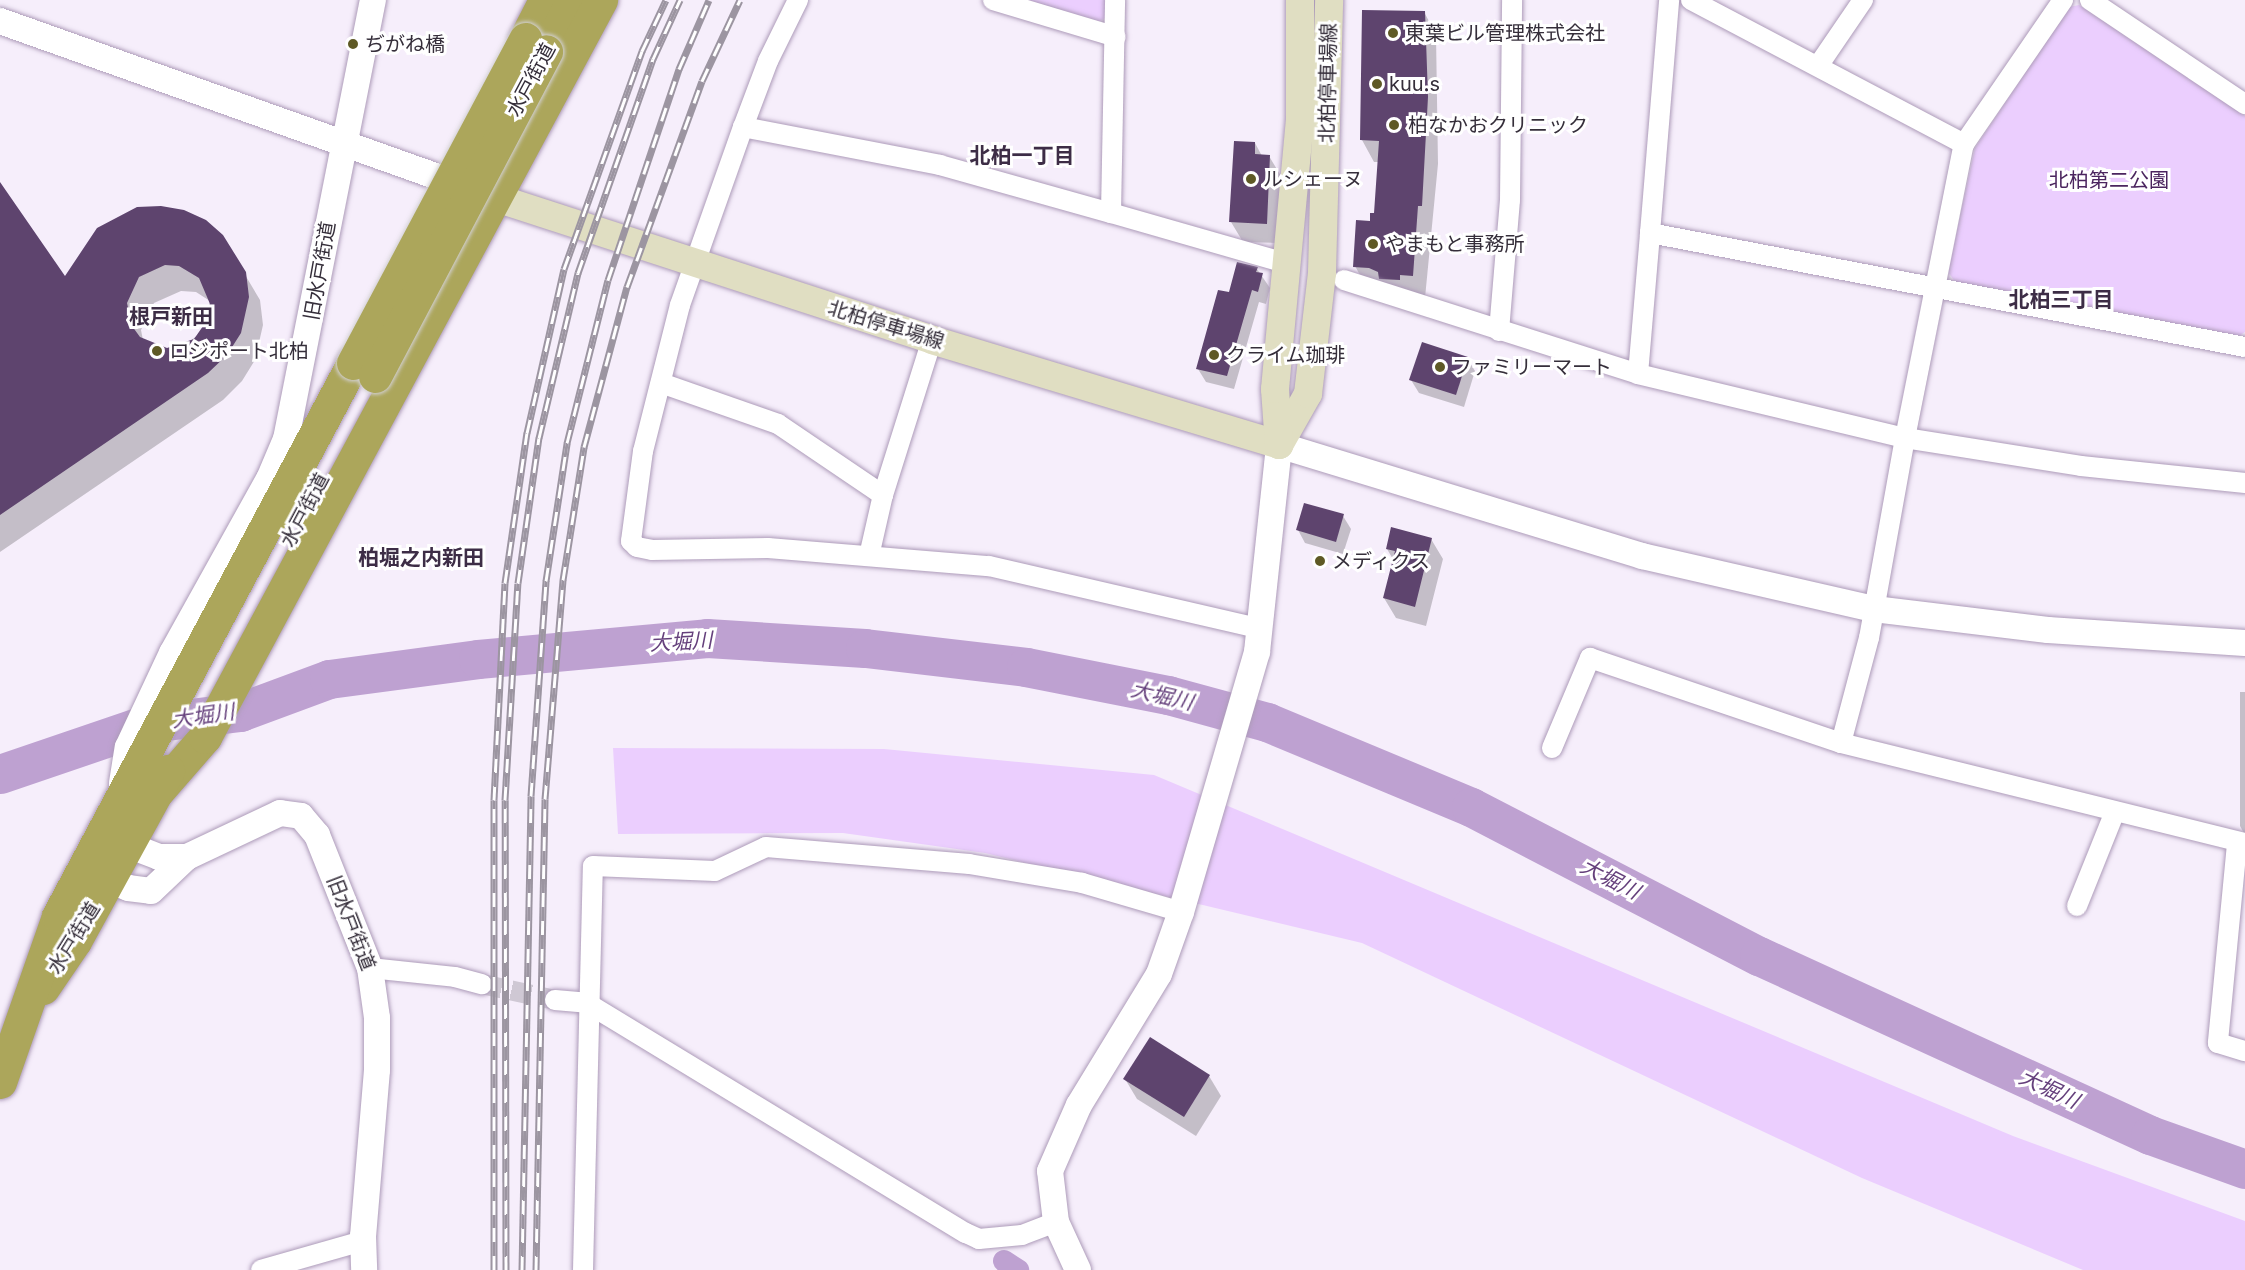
<!DOCTYPE html>
<html>
<head>
<meta charset="utf-8">
<style>
  body { margin:0 }
  #map { position:relative; width:2245px; height:1270px; overflow:hidden; background:#f6eefb; font-family:Inter,"Noto Sans JP",sans-serif }
  div>[style] { position:absolute }
  [style*='--x'] { left:calc(var(--x)*1px); top:calc(var(--y)*1px); width:calc(var(--w)*1px); rotate:calc(var(--a)*1deg) }
  .green>* { inset:0; background:#ebcefe }
  .shadow>* { inset:0; background:#0003 }
  .canal>* { height:22px; margin:-11px; padding:0 11px; transform-origin:11px; border-radius:11px; background:#bea1d1 }
  .river>* { height:39px; margin:-19.5px; padding:0 19.5px; transform-origin:19.5px; border-radius:19.5px; background:#bea1d1 }
  .building>* { inset:0; background:#5e446e }
  .minor-tunnel>* { height:20px; margin-top:-10px; transform-origin:0; background:repeating-linear-gradient(90deg,#cfc8d4 0 20px,transparent 0 30px) }
  .roads { filter:drop-shadow(0 0 2px #ad9bb9) drop-shadow(0 0 2px #ad9bb9) }
  .minor>* { height:20px; margin:-10px; padding:0 10px; transform-origin:10px; border-radius:10px; background:#fff }
  .tertiary>* { height:26px; margin:-13px; padding:0 13px; transform-origin:13px; border-radius:13px; background:#fff }
  .secondary>* { height:28px; margin:-14px; padding:0 14px; transform-origin:14px; border-radius:14px; background:#e0dec2 }
  .trunk>* { height:33px; margin:-16.5px; padding:0 16.5px; transform-origin:16.5px; border-radius:16.5px; background:#aca65b }
  .rail>* { height:7px; margin-top:-3.5px; transform-origin:0; background:repeating-linear-gradient(90deg,#fff 0 14px,#9c95a1 0 28px); box-sizing:border-box; border-block:2px solid #9c95a1 }
  .bridges { filter:drop-shadow(0 0 2px #d3d1d4) drop-shadow(0 0 2px #d3d1d4) }
  .trunk-bridge>* { height:33px; margin:-16.5px; padding:0 16.5px; transform-origin:16.5px; border-radius:16.5px; background:#aca65b }
  .dots>* { width:16px; height:16px; translate:-50% -50%; box-sizing:border-box; border:3px solid #fff; border-radius:50% }
  span { translate:-50% -50%; white-space:nowrap; text-align:center; line-height:1.15; -webkit-text-stroke:6px #fff; paint-order:stroke }
  .poi-label { font-size:20px; color:#352e3a }
  .left { translate:0 -50%; text-align:left }
  .street-label { font-size:20px; color:#352e3a }
  .park-label { font-size:20px; color:#4b255f }
  .neighbourhood-label { font-size:21px; color:#3d2d46; font-weight:700 }
  .water-label { font-size:21px; color:#65407c; font-style:italic }
</style>
</head>
<body>
<div id="map">
  <div class="green">
    <i style="clip-path:polygon(1028px 0,1105px 0,1106px 17px,1099px 22px)"></i>
    <i style="clip-path:polygon(2079px 5px,2245px 116px,2245px 332px,2239px 336px,1955px 282px,1948px 272px,1975px 148px,2069px 7px)"></i>
    <i style="clip-path:polygon(613px 748px,884px 749px,1154px 775px,2013px 1136px,2245px 1221px,2245px 1270px,2083px 1270px,1862px 1178px,1362px 943px,985px 853px,843px 833px,618px 834px)"></i>
  </div>
  <div class="shadow">
    <i style="clip-path:polygon(1424px 12px,1436px 34px,1438px 164px,1425px 298px,1367px 288px,1355px 266px,1375px 215px,1379px 162px,1374px 162px,1362px 140px)"></i>
    <i style="clip-path:polygon(1255px 143px,1262px 156px,1269px 156px,1281px 176px,1277px 243px,1243px 242px,1231px 222px)"></i>
    <i style="clip-path:polygon(evenodd,0 184px,65px 279px,98px 229px,244px 273px,260px 300px,263px 325px,255px 360px,242px 381px,223px 400px,0 552px,0 184px,181px 291px,196px 292px,210px 301px,202px 332px,182px 347px,166px 349px,143px 340px,141px 330px,154px 303px,181px 291px)"></i>
    <i style="clip-path:polygon(1257px 269px,1270px 288px,1266px 304px,1259px 302px,1234px 389px,1206px 382px,1198px 369px,1230px 294px)"></i>
    <i style="clip-path:polygon(1467px 358px,1475px 371px,1464px 407px,1419px 393px,1411px 380px)"></i>
    <i style="clip-path:polygon(1343px 516px,1351px 529px,1343px 554px,1305px 543px,1298px 530px)"></i>
    <i style="clip-path:polygon(1431px 539px,1443px 559px,1426px 626px,1396px 618px,1384px 598px,1394px 561px,1387px 549px)"></i>
    <i style="clip-path:polygon(2240px 692px,2245px 692px,2245px 835px,2240px 826px)"></i>
    <i style="clip-path:polygon(1150px 1039px,1209px 1076px,1221px 1096px,1196px 1136px,1137px 1099px,1125px 1079px)"></i>
  </div>
  <div class="canal">
    <i style="--x:1004;--y:1261;--w:17;--a:33"></i>
  </div>
  <div class="river">
    <i style="--x:0;--y:774;--w:158;--a:-18.8"></i>
    <i style="--x:150;--y:723;--w:91;--a:-7"></i>
    <i style="--x:240;--y:712;--w:95;--a:-20.3"></i>
    <i style="--x:329;--y:679;--w:150;--a:-7.6"></i>
    <i style="--x:478;--y:659;--w:230;--a:-5.2"></i>
    <i style="--x:707;--y:638;--w:158;--a:3.6"></i>
    <i style="--x:865;--y:648;--w:162;--a:6.7"></i>
    <i style="--x:1026;--y:667;--w:145;--a:11.2"></i>
    <i style="--x:1168;--y:695;--w:103;--a:15.3"></i>
    <i style="--x:1267;--y:722;--w:221;--a:22.6"></i>
    <i style="--x:1471;--y:807;--w:324;--a:27.4"></i>
    <i style="--x:1759;--y:956;--w:430;--a:24.6"></i>
    <i style="--x:2150;--y:1135;--w:101;--a:19.7"></i>
  </div>
  <div class="building">
    <i style="clip-path:polygon(1362px 10px,1425px 11px,1428px 97px,1422px 206px,1418px 206px,1413px 276px,1400px 275px,1400px 280px,1379px 279px,1378px 272px,1369px 268px,1353px 267px,1356px 220px,1370px 221px,1370px 213px,1374px 213px,1379px 141px,1360px 140px)"></i>
    <i style="clip-path:polygon(1234px 141px,1255px 142px,1255px 154px,1270px 155px,1267px 224px,1229px 222px)"></i>
    <i style="clip-path:polygon(evenodd,0 182px,65px 276px,97px 228px,137px 207px,161px 206px,184px 210px,206px 220px,223px 235px,246px 272px,249px 297px,241px 333px,227px 355px,208px 373px,0 515px,0 182px,165px 265px,179px 266px,199px 278px,210px 304px,208px 319px,194px 339px,167px 348px,140px 337px,132px 326px,127px 303px,139px 277px,165px 265px)"></i>
    <i style="clip-path:polygon(1237px 262px,1258px 267px,1256px 272px,1263px 273px,1258px 292px,1252px 290px,1227px 376px,1196px 369px,1218px 290px,1229px 292px)"></i>
    <i style="clip-path:polygon(1422px 342px,1468px 357px,1456px 395px,1409px 380px)"></i>
    <i style="clip-path:polygon(1304px 503px,1344px 514px,1336px 542px,1296px 530px)"></i>
    <i style="clip-path:polygon(1391px 527px,1432px 538px,1415px 607px,1383px 598px,1395px 551px,1386px 549px)"></i>
    <i style="clip-path:polygon(1150px 1037px,1210px 1075px,1184px 1117px,1123px 1079px)"></i>
  </div>
  <div class="minor-tunnel">
    <i style="--x:482;--y:984;--w:75;--a:12.4"></i>
  </div>
  <div class="roads">
    <div class="minor">
      <i style="--x:798;--y:0;--w:68;--a:116.2"></i>
      <i style="--x:768;--y:61;--w:71;--a:110.7"></i>
      <i style="--x:743;--y:127;--w:189;--a:109.5"></i>
      <i style="--x:680;--y:305;--w:151;--a:104.2"></i>
      <i style="--x:643;--y:451;--w:91;--a:97.6"></i>
      <i style="--x:631;--y:541;--w:8;--a:45"></i>
      <i style="--x:637;--y:547;--w:15;--a:11"></i>
      <i style="--x:652;--y:550;--w:116;--a:-1"></i>
      <i style="--x:768;--y:548;--w:222;--a:4.7"></i>
      <i style="--x:989;--y:566;--w:279;--a:13"></i>
      <i style="--x:993;--y:0;--w:128;--a:16.7"></i>
      <i style="--x:1691;--y:0;--w:309;--a:27.8"></i>
      <i style="--x:1964;--y:144;--w:175;--a:-55.5"></i>
      <i style="--x:2090;--y:0;--w:187;--a:33.9"></i>
      <i style="--x:1818;--y:66;--w:80;--a:-55.7"></i>
      <i style="--x:743;--y:127;--w:201;--a:10.9"></i>
      <i style="--x:940;--y:165;--w:178;--a:15.7"></i>
      <i style="--x:1111;--y:213;--w:213;--a:-88.9"></i>
      <i style="--x:1111;--y:213;--w:171;--a:16"></i>
      <i style="--x:1650;--y:233;--w:234;--a:-85.3"></i>
      <i style="--x:1344;--y:280;--w:309;--a:17.7"></i>
      <i style="--x:1638;--y:374;--w:142;--a:-85.1"></i>
      <i style="--x:1650;--y:233;--w:606;--a:10.85"></i>
      <i style="--x:1499;--y:331;--w:131;--a:-85.2"></i>
      <i style="--x:1510;--y:200;--w:200;--a:-89.4"></i>
      <i style="--x:1638;--y:374;--w:275;--a:13.5"></i>
      <i style="--x:1905;--y:438;--w:300;--a:-78.7"></i>
      <i style="--x:661;--y:383;--w:124;--a:19.3"></i>
      <i style="--x:778;--y:424;--w:127;--a:34.1"></i>
      <i style="--x:869;--y:556;--w:63;--a:-77.1"></i>
      <i style="--x:883;--y:495;--w:163;--a:-72.5"></i>
      <i style="--x:1841;--y:743;--w:109;--a:-75.1"></i>
      <i style="--x:1869;--y:638;--w:203;--a:-79.8"></i>
      <i style="--x:1905;--y:438;--w:178;--a:9"></i>
      <i style="--x:2081;--y:466;--w:165;--a:5.9"></i>
      <i style="--x:1552;--y:748;--w:98;--a:-67.1"></i>
      <i style="--x:1590;--y:658;--w:265;--a:18.7"></i>
      <i style="--x:1841;--y:743;--w:416;--a:13.9"></i>
      <i style="--x:2237;--y:844;--w:200;--a:95.5"></i>
      <i style="--x:2218;--y:1043;--w:28;--a:17"></i>
      <i style="--x:2077;--y:906;--w:99;--a:-68.1"></i>
      <i style="--x:370;--y:968;--w:85;--a:6"></i>
      <i style="--x:455;--y:977;--w:28;--a:15"></i>
      <i style="--x:555;--y:1000;--w:32;--a:5"></i>
      <i style="--x:587;--y:1003;--w:443;--a:31.3"></i>
      <i style="--x:966;--y:1233;--w:14;--a:25"></i>
      <i style="--x:979;--y:1239;--w:43;--a:-5.3"></i>
      <i style="--x:1022;--y:1235;--w:36;--a:-21"></i>
      <i style="--x:261;--y:1270;--w:106;--a:-15.9"></i>
      <i style="--x:583;--y:1270;--w:404;--a:-88.6"></i>
      <i style="--x:593;--y:866;--w:122;--a:2.3"></i>
      <i style="--x:715;--y:871;--w:56;--a:-25.2"></i>
      <i style="--x:766;--y:847;--w:204;--a:4.8"></i>
      <i style="--x:969;--y:864;--w:115;--a:9.5"></i>
      <i style="--x:1082;--y:883;--w:103;--a:16.3"></i>
    </div>
    <div class="tertiary">
      <i style="--x:0;--y:21;--w:495;--a:19.6"></i>
      <i style="--x:122;--y:783;--w:36;--a:-81"></i>
      <i style="--x:128;--y:747;--w:104;--a:-64.9"></i>
      <i style="--x:172;--y:653;--w:199;--a:-60.9"></i>
      <i style="--x:269;--y:479;--w:43;--a:-67"></i>
      <i style="--x:286;--y:439;--w:448;--a:-78.8"></i>
      <i style="--x:128;--y:845;--w:33;--a:21"></i>
      <i style="--x:159;--y:857;--w:28;--a:0"></i>
      <i style="--x:92;--y:874;--w:39;--a:21"></i>
      <i style="--x:128;--y:888;--w:23;--a:7"></i>
      <i style="--x:151;--y:891;--w:50;--a:-43.4"></i>
      <i style="--x:187;--y:857;--w:103;--a:-25.3"></i>
      <i style="--x:280;--y:813;--w:21;--a:8"></i>
      <i style="--x:301;--y:816;--w:25;--a:50"></i>
      <i style="--x:317;--y:835;--w:143;--a:68.3"></i>
      <i style="--x:370;--y:968;--w:50;--a:82"></i>
      <i style="--x:377;--y:1018;--w:52;--a:90"></i>
      <i style="--x:377;--y:1070;--w:167;--a:94.8"></i>
      <i style="--x:363;--y:1236;--w:34;--a:88"></i>
      <i style="--x:1078;--y:1270;--w:53;--a:-114.6"></i>
      <i style="--x:1056;--y:1222;--w:51;--a:-96.7"></i>
      <i style="--x:1050;--y:1171;--w:72;--a:-66.3"></i>
      <i style="--x:1079;--y:1105;--w:153;--a:-58.6"></i>
      <i style="--x:1159;--y:974;--w:66;--a:-70.5"></i>
      <i style="--x:1181;--y:912;--w:271;--a:-73.7"></i>
      <i style="--x:1257;--y:652;--w:208;--a:-83.9"></i>
      <i style="--x:1279;--y:445;--w:380;--a:17"></i>
      <i style="--x:1642;--y:556;--w:238;--a:12.9"></i>
      <i style="--x:1874;--y:609;--w:175;--a:6.9"></i>
      <i style="--x:2048;--y:630;--w:197;--a:3.8"></i>
    </div>
    <div class="secondary">
      <i style="--x:496;--y:198;--w:459;--a:18"></i>
      <i style="--x:932;--y:340;--w:363;--a:16.8"></i>
      <i style="--x:1279;--y:445;--w:59;--a:-60.4"></i>
      <i style="--x:1308;--y:394;--w:122;--a:-83.4"></i>
      <i style="--x:1322;--y:273;--w:273;--a:-88.5"></i>
      <i style="--x:1279;--y:445;--w:56;--a:-94.1"></i>
      <i style="--x:1275;--y:389;--w:270;--a:-84.7"></i>
      <i style="--x:1300;--y:120;--w:120;--a:-90"></i>
    </div>
    <div class="trunk">
      <i style="--x:525;--y:39;--w:44;--a:-62.9"></i>
      <i style="--x:546;--y:51;--w:58;--a:-62.1"></i>
      <i style="--x:158;--y:791;--w:72;--a:-49"></i>
      <i style="--x:205;--y:737;--w:837;--a:-61.75"></i>
      <i style="--x:43;--y:988;--w:57;--a:-55.8"></i>
      <i style="--x:75;--y:941;--w:194;--a:-61.3"></i>
      <i style="--x:0;--y:1082;--w:176;--a:-70.7"></i>
      <i style="--x:58;--y:916;--w:627;--a:-61.92"></i>
    </div>
  </div>
  <div class="rail">
    <i style="--x:494;--y:1270;--w:470;--a:-90"></i>
    <i style="--x:494;--y:800;--w:217;--a:-87.1"></i>
    <i style="--x:505;--y:583;--w:152;--a:-81.7"></i>
    <i style="--x:527;--y:433;--w:168;--a:-77.3"></i>
    <i style="--x:564;--y:269;--w:232;--a:-70.3"></i>
    <i style="--x:642;--y:51;--w:56;--a:-64.8"></i>
    <i style="--x:506;--y:1270;--w:470;--a:-90.1"></i>
    <i style="--x:505;--y:800;--w:217;--a:-86.6"></i>
    <i style="--x:518;--y:583;--w:147;--a:-81.8"></i>
    <i style="--x:539;--y:438;--w:170;--a:-76.7"></i>
    <i style="--x:578;--y:273;--w:227;--a:-70.7"></i>
    <i style="--x:653;--y:59;--w:65;--a:-65.4"></i>
    <i style="--x:522;--y:1270;--w:474;--a:-88.9"></i>
    <i style="--x:531;--y:796;--w:216;--a:-86"></i>
    <i style="--x:546;--y:581;--w:140;--a:-81.3"></i>
    <i style="--x:567;--y:443;--w:168;--a:-75.9"></i>
    <i style="--x:608;--y:280;--w:223;--a:-71.4"></i>
    <i style="--x:679;--y:69;--w:75;--a:-66.5"></i>
    <i style="--x:536;--y:1270;--w:471;--a:-88.9"></i>
    <i style="--x:545;--y:799;--w:220;--a:-85.3"></i>
    <i style="--x:563;--y:580;--w:135;--a:-81"></i>
    <i style="--x:584;--y:447;--w:166;--a:-75"></i>
    <i style="--x:627;--y:287;--w:219;--a:-70"></i>
    <i style="--x:702;--y:81;--w:89;--a:-64.9"></i>
  </div>
  <div class="bridges">
    <div class="trunk-bridge">
      <i style="--x:353;--y:363;--w:367;--a:-62"></i>
      <i style="--x:375;--y:376;--w:367;--a:-62.2"></i>
    </div>
  </div>
  <div class="dots">
    <i style="left:1393px;top:33px;background:#5e5925"></i>
    <i style="left:353px;top:44px;background:#5e5925"></i>
    <i style="left:1377px;top:84px;background:#5e5925"></i>
    <i style="left:1394px;top:125px;background:#5e5925"></i>
    <i style="left:1251px;top:179px;background:#5e5925"></i>
    <i style="left:1373px;top:244px;background:#5e5925"></i>
    <i style="left:157px;top:351px;background:#5e5925"></i>
    <i style="left:1214px;top:355px;background:#5e5925"></i>
    <i style="left:1440px;top:367px;background:#5e5925"></i>
    <i style="left:1320px;top:561px;background:#5e5925"></i>
  </div>
  <div class="poi-label">
    <span class="left" style="left:1405px;top:33px">東葉ビル管理株式会社</span>
    <span class="left" style="left:365px;top:44px">ぢがね橋</span>
    <span class="left" style="left:1389px;top:84px">kuu.s</span>
    <span class="left" style="left:1408px;top:125px">柏なかおクリニック</span>
    <span class="left" style="left:1263px;top:179px">ルシェーヌ</span>
    <span class="left" style="left:1385px;top:244px">やまもと事務所</span>
    <span class="left" style="left:169px;top:351px">ロジポート北柏</span>
    <span class="left" style="left:1226px;top:355px">クライム珈琲</span>
    <span class="left" style="left:1452px;top:367px">ファミリーマート</span>
    <span class="left" style="left:1332px;top:561px">メディクス</span>
  </div>
  <div class="street-label">
    <span style="left:531px;top:80px;rotate:-62deg">水戸街道</span>
    <span style="left:1328px;top:83px;rotate:-89deg">北柏停車場線</span>
    <span style="left:320px;top:271px;rotate:-80deg">旧水戸街道</span>
    <span style="left:886px;top:325px;rotate:17deg">北柏停車場線</span>
    <span style="left:305px;top:510px;rotate:-62deg">水戸街道</span>
    <span style="left:351px;top:923px;rotate:69deg">旧水戸街道</span>
    <span style="left:74px;top:938px;rotate:-58deg">水戸街道</span>
  </div>
  <div class="park-label">
    <span style="left:2109px;top:180px">北柏第二公園</span>
  </div>
  <div class="neighbourhood-label">
    <span style="left:1022px;top:156px">北柏一丁目</span>
    <span style="left:2061px;top:300px">北柏三丁目</span>
    <span style="left:171px;top:317px">根戸新田</span>
    <span style="left:421px;top:558px">柏堀之内新田</span>
  </div>
  <div class="water-label">
    <span style="left:681px;top:642px;rotate:-3deg">大堀川</span>
    <span style="left:1162px;top:696px;rotate:13deg">大堀川</span>
    <span style="left:203px;top:716px;rotate:-8deg">大堀川</span>
    <span style="left:1610px;top:879px;rotate:27deg">大堀川</span>
    <span style="left:2049px;top:1089px;rotate:25deg">大堀川</span>
  </div>
</div>
</body>
</html>
